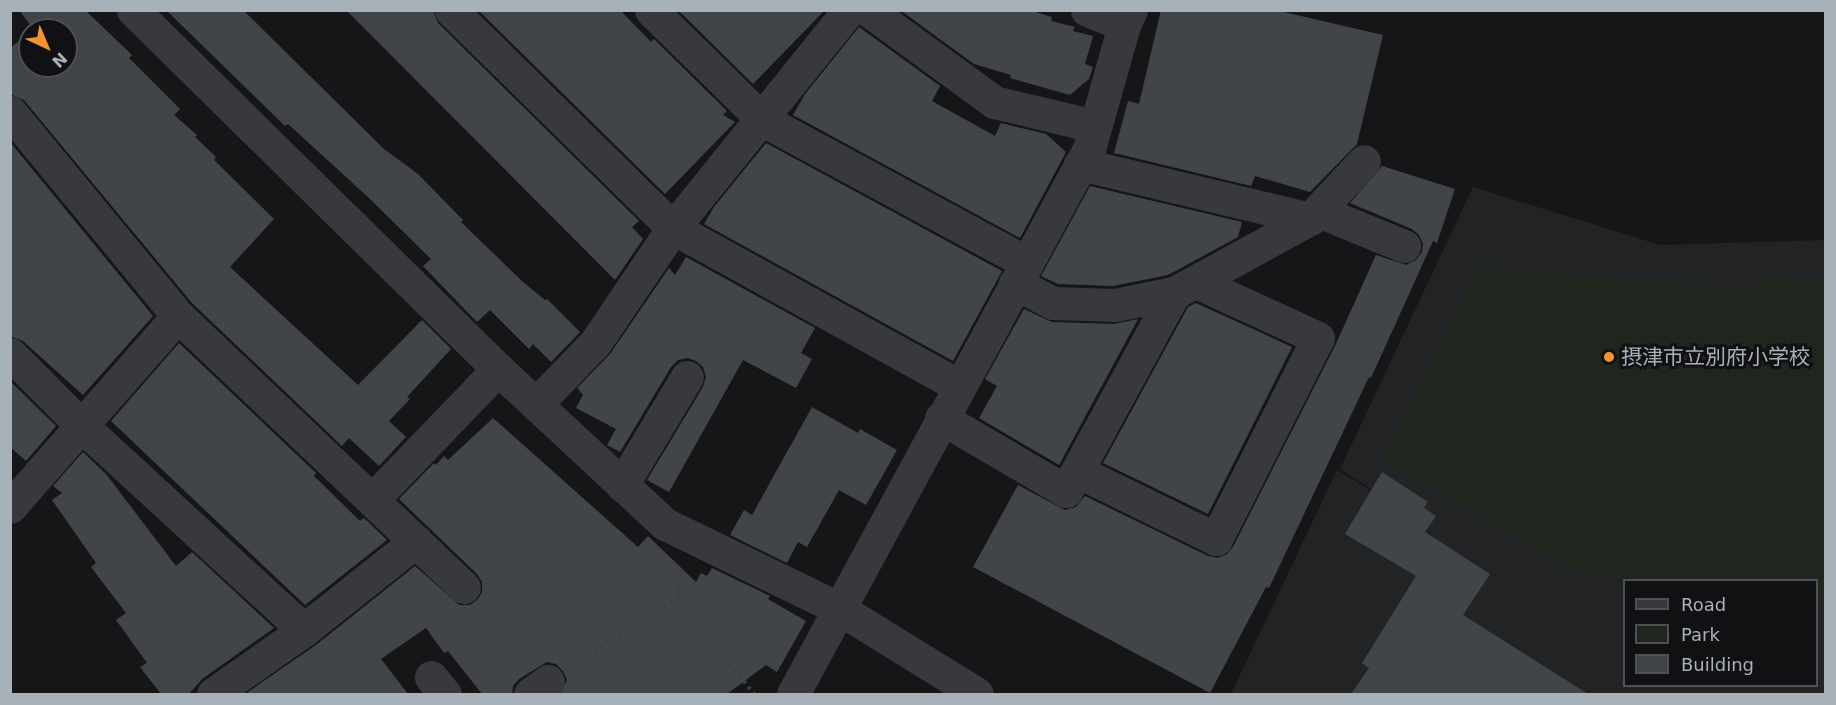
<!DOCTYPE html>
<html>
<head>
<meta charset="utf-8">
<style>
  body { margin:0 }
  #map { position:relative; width:1836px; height:705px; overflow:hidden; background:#161618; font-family:"DejaVu Sans","Noto Sans JP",sans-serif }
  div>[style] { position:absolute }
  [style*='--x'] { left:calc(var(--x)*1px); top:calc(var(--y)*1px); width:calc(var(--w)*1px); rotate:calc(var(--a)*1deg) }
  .built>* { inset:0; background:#222325 }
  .green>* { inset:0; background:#1e261e }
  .building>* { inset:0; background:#424548 }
  .path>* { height:4px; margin-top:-2px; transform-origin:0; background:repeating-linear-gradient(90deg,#3d4044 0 3px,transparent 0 7.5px) }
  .minor>* { height:33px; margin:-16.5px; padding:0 16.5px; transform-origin:16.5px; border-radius:16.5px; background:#37393d }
  .dots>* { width:16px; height:16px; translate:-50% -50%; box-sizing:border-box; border:3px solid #111113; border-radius:50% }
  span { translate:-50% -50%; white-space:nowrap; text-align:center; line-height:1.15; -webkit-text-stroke:6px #111113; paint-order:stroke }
  .poi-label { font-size:21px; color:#a8b0b8 }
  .left { translate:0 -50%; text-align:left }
  .frame { position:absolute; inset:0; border:12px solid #a8b0b8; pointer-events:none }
  .legend { position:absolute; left:1623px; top:579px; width:195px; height:108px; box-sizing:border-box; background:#111113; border:2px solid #4d5155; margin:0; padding:8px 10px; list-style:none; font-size:18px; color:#a8b0b8 }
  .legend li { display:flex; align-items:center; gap:12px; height:30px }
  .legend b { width:30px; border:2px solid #4d5155 }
  .north { position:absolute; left:18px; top:18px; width:60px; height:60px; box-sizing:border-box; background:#111113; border:2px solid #4d5155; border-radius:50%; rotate:136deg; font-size:16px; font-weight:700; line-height:24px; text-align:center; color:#a8b0b8 }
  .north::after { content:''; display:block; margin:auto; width:21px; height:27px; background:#f49332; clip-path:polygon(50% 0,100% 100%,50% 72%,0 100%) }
</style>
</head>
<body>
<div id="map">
  <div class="built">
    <i style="clip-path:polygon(evenodd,1473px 187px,1660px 245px,1825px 240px,1825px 694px,1231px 694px,1337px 470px,1405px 511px,1340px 469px,1473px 187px,1624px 580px,1816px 580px,1816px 686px,1624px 686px,1624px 580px)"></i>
  </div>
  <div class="green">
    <i style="clip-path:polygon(1480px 268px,1753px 290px,1767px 275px,1825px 285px,1825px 593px,1817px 600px,1816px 580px,1632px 580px,1569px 568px,1383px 459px)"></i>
  </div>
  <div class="building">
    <i style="clip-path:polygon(19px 10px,85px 10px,132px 55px,129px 58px,180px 109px,174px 115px,197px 135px,195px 137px,216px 157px,214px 160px,274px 219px,230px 267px,358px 385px,422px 320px,451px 349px,407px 397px,410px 399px,389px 421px,406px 437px,379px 466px,349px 438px,342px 446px,192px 303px,24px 100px,10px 94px,10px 48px,30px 33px,30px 66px,66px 66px,66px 30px,34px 30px)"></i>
    <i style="clip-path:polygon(166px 10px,243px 10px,384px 149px,418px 174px,463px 220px,461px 222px,523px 282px,545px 300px,547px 299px,580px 332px,551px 362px,533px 344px,529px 349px,490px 310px,477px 322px,423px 266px,431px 259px,369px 198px,288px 124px,285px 126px)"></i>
    <i style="clip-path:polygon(346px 10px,433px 10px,438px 23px,639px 221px,632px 227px,643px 239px,615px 280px)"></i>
    <i style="clip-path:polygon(478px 10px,620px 10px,651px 42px,654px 39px,727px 111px,723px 115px,735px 122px,665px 194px)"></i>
    <i style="clip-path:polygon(681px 10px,825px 10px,753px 84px,680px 12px)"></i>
    <i style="clip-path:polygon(900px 10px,1029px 10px,1052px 17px,1051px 21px,1075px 27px,1073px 31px,1093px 36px,1085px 64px,1093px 67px,1089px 79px,1070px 95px,1010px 78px,1011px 75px,974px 64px)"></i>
    <i style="clip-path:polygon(1161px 10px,1275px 10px,1383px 35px,1357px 144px,1310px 192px,1255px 176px,1251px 186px,1114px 153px,1128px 101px,1139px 104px)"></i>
    <i style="clip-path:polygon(859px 27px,940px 86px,932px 101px,995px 136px,1001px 123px,1046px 134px,1066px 152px,1020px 238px,793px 115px,805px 94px)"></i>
    <i style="clip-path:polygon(10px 142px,153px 316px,83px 395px,23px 341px,10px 336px)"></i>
    <i style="clip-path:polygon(766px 143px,1002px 271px,953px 361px,704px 224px,714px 207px)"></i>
    <i style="clip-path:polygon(1382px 166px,1455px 189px,1437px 243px,1433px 241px,1371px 378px,1369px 377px,1269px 588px,1266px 587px,1210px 693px,973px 567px,1018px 485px,1065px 510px,1076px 507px,1085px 496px,1208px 556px,1218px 558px,1227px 554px,1233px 547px,1335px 346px,1376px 255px,1406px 265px,1416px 260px,1422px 252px,1423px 244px,1419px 235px,1412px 229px,1350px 203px)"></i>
    <i style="clip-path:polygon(1090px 186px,1242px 222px,1238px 237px,1168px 275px,1113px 286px,1058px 284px,1041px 276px)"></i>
    <i style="clip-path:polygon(686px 257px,815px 328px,801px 353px,812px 359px,796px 388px,743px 360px,669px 492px,647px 480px,703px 387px,706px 377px,703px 367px,696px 361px,688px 358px,678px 360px,671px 367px,620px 452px,607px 445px,616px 429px,576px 408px,583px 395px,577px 388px,610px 354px,669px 268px,675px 275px)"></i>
    <i style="clip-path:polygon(1196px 303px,1292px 347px,1208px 514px,1103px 463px,1188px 307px)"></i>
    <i style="clip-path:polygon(1024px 309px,1052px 322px,1114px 324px,1138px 319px,1059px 465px,979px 418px,997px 386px,985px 379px)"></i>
    <i style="clip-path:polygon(179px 343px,316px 473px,314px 476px,360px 521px,364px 518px,387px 540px,305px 605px,111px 421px)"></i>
    <i style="clip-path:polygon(10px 381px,56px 426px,26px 461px,10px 447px)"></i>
    <i style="clip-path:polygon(812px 407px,858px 433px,860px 429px,897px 450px,866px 505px,839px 490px,807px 547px,798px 542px,787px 563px,730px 535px,744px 510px,752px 515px)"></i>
    <i style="clip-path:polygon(493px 418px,638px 547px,648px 536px,696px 582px,701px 573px,707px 576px,712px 568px,770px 596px,768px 599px,806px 621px,777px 672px,766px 665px,727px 694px,560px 694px,567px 680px,563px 671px,556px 664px,547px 662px,519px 679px,513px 686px,512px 694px,482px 694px,448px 651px,444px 653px,426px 628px,381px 659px,408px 694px,245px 694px,316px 645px,415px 566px,459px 605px,470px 605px,478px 599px,482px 592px,482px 582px,477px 574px,399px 499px,434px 463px,436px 465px,444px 456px,448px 460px)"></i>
    <i style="clip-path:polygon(83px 452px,106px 474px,176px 566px,192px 552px,274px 628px,202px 679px,189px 694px,161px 694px,140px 667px,147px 663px,116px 620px,126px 613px,91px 567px,96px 563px,52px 500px,62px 493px,53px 486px)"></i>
    <i style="clip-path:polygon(1382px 472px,1428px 502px,1424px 508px,1436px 516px,1425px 532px,1490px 574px,1463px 615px,1588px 694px,1351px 694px,1369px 668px,1362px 663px,1416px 576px,1345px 534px)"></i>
  </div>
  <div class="path">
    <i style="--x:681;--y:569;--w:30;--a:96"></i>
    <i style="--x:678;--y:599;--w:122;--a:51.3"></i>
    <i style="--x:575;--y:664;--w:122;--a:-32.3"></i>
  </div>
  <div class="minor">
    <i style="--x:133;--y:10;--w:512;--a:44.53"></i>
    <i style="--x:498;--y:369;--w:228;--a:42.9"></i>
    <i style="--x:665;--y:524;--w:192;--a:25.9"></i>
    <i style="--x:838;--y:608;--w:163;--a:31.7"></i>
    <i style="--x:451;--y:10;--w:311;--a:44.5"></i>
    <i style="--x:673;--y:228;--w:327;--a:28.9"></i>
    <i style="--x:651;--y:10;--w:157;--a:44.5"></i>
    <i style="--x:763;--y:120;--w:300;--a:28.4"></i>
    <i style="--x:868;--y:10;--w:156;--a:36.1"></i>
    <i style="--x:994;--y:102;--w:104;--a:13.4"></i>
    <i style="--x:1087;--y:10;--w:40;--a:22"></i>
    <i style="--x:10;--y:112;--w:264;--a:50.5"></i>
    <i style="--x:178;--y:316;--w:394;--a:43.5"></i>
    <i style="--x:1080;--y:164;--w:236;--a:13.4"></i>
    <i style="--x:1318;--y:211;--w:93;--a:22.1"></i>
    <i style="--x:1015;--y:283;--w:43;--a:27.8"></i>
    <i style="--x:1053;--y:303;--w:62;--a:1.8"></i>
    <i style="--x:1115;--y:305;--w:60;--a:-11.5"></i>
    <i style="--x:1174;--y:293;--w:155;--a:-28.6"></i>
    <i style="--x:1310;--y:219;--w:79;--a:-47"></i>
    <i style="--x:10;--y:354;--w:102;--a:45"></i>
    <i style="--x:82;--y:426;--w:301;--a:42.6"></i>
    <i style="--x:536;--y:404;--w:85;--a:-46"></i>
    <i style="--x:595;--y:343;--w:139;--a:-55.9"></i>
    <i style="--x:673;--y:228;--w:280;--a:-51.1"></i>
    <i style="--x:941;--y:418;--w:145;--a:30.3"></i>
    <i style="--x:1066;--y:491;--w:226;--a:-61.4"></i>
    <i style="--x:1077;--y:471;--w:155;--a:26.1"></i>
    <i style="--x:1216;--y:539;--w:225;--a:-63.1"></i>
    <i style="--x:1318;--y:338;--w:134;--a:-155.3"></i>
    <i style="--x:622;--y:485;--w:126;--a:-59"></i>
    <i style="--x:372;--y:500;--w:182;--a:-46.1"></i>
    <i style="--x:10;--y:507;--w:254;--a:-48.7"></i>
    <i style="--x:431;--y:677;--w:22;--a:51"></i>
    <i style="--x:213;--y:694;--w:111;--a:-35.1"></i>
    <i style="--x:304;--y:630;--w:143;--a:-38.5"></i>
    <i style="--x:530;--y:694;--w:22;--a:-36"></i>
    <i style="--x:793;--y:694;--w:620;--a:-61.49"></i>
    <i style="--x:1089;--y:149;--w:129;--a:-74.2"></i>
    <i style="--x:1124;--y:25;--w:17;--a:-65"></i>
  </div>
  <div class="dots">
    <i style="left:1609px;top:357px;background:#f49332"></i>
  </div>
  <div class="poi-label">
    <span class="left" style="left:1621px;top:357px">摂津市立別府小学校</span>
  </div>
  <div class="frame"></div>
  <ul class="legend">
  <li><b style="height:8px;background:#37393d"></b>Road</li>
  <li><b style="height:16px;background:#1e261e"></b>Park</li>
  <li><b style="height:16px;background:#424548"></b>Building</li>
  </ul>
  <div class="north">N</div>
</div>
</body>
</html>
